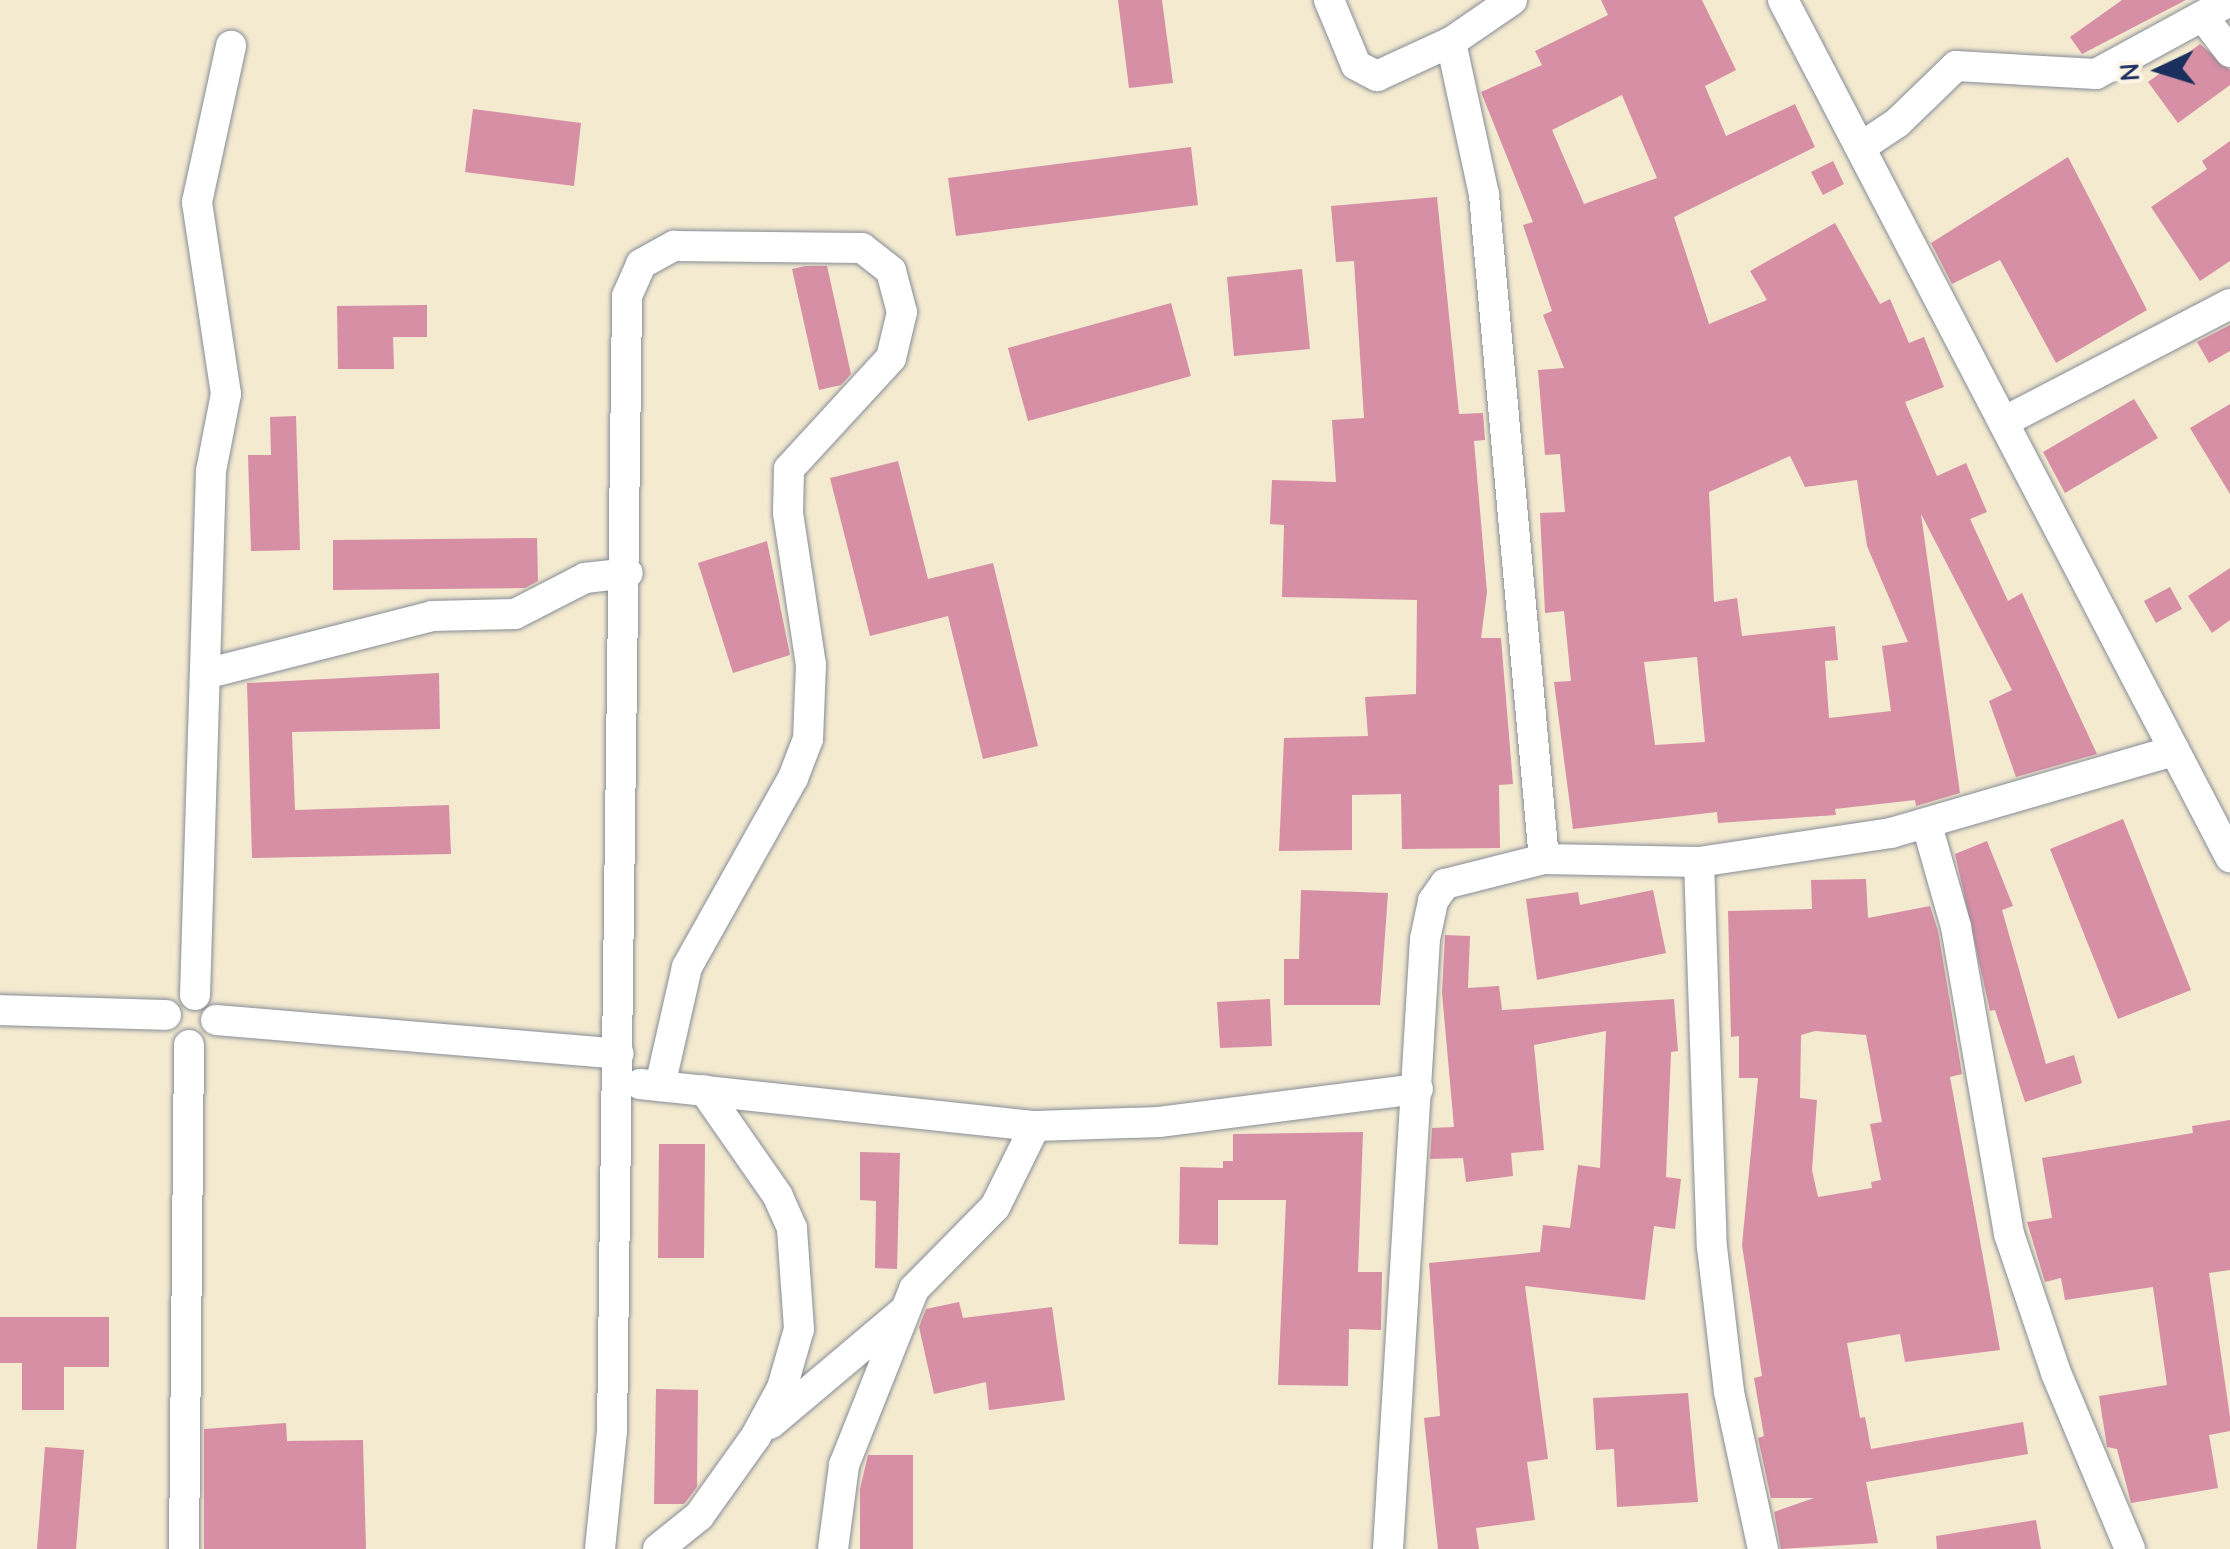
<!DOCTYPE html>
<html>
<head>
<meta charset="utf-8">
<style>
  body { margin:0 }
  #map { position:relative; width:2230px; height:1549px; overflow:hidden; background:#f3ead0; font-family:"Comic Neue",sans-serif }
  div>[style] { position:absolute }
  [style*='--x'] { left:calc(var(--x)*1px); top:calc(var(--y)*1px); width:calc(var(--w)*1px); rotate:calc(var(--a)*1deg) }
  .building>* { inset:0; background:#d78fa5 }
  .roads { filter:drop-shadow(0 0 2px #878c97) drop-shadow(0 0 2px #878c97) }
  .minor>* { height:30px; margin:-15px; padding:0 15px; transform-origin:15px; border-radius:15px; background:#fff }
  span { translate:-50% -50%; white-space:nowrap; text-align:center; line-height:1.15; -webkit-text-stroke:8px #fcf5e5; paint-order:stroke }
  .north { position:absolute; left:2110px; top:20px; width:100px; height:100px; -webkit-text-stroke:8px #fcf5e5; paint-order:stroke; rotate:266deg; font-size:28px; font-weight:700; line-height:40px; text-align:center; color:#1b2f5e }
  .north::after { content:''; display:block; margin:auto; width:35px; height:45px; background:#1b2f5e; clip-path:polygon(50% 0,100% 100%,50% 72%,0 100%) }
</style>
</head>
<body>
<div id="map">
  <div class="building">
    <i style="clip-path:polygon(1118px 0,1162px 0,1173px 83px,1129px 88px)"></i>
    <i style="clip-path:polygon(evenodd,1601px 0,1702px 0,1736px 70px,1705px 86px,1726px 136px,1795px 104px,1815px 147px,1674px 217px,1709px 324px,1767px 300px,1750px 271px,1835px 223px,1880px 304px,1890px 299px,1909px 343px,1924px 337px,1944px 387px,1905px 402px,1937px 476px,1966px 463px,1987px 512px,1970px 519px,2008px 601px,2022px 593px,2097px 754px,2016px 777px,1989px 701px,2012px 690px,1921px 514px,1960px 793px,1916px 806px,1915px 800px,1835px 809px,1836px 815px,1718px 823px,1717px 812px,1573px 829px,1554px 682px,1571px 681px,1564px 611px,1545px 613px,1540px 513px,1565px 512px,1560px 454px,1545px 455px,1538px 370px,1564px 368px,1543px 315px,1552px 311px,1523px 225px,1533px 222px,1481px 92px,1542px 65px,1535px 51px,1608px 15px,1601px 0,1622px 95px,1657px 178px,1584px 204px,1552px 130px,1622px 95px,1601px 0,1790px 456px,1805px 487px,1857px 480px,1867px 546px,1908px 642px,1882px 646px,1891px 711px,1829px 718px,1825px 661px,1838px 660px,1835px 626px,1742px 636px,1737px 598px,1714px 602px,1709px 492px,1790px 456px,1601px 0,1697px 657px,1705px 742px,1655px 745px,1644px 662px,1697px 657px)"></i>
    <i style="clip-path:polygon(2122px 0,2186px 0,2082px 54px,2070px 37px)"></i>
    <i style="clip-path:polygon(2200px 44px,2230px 70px,2230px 85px,2178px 123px,2148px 82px)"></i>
    <i style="clip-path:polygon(473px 109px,581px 123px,574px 186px,465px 172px)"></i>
    <i style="clip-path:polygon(2230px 141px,2230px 261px,2200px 281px,2151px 207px,2207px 169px,2202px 161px)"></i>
    <i style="clip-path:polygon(1191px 147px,1198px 205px,956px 236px,948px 178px)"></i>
    <i style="clip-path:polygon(2068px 157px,2147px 310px,2056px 363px,2000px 260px,1952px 284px,1931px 243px)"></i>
    <i style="clip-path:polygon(1833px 161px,1844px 184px,1823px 195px,1811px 172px)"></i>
    <i style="clip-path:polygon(1437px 197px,1459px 414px,1483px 413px,1485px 440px,1474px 441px,1487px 592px,1481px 638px,1501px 638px,1513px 784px,1499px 785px,1500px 848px,1402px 849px,1401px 794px,1352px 795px,1352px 850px,1279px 851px,1284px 738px,1368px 736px,1365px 697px,1416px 694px,1417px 600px,1282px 597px,1284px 525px,1270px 524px,1272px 480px,1336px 482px,1332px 420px,1364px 418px,1354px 261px,1336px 262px,1331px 206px)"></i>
    <i style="clip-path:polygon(806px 266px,827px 266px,851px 374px,841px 385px,819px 390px,792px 269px)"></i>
    <i style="clip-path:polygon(1302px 269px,1310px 349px,1234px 356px,1227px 277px)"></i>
    <i style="clip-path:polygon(1171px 303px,1191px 376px,1028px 421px,1008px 348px)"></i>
    <i style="clip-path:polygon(427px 305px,427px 337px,393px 337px,394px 369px,338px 369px,337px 306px)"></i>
    <i style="clip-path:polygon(2230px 325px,2230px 351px,2209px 363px,2197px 342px)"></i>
    <i style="clip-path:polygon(2134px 399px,2158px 438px,2065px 493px,2043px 452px)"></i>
    <i style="clip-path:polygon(2230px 404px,2230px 494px,2190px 428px)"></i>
    <i style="clip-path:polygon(296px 416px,300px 550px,251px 551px,248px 455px,271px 455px,270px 417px)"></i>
    <i style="clip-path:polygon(898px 461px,928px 579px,993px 563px,1038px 746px,983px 759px,948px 616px,870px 636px,830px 478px)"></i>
    <i style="clip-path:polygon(537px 538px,538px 581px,525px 588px,333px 590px,333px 540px)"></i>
    <i style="clip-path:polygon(767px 541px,790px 655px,733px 673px,698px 563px)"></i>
    <i style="clip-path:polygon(2230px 568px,2230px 620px,2212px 633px,2188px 596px)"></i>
    <i style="clip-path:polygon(2170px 587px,2182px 609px,2156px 623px,2144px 601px)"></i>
    <i style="clip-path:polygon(439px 673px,440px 729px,292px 732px,295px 810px,449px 805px,451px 854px,252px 858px,247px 683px)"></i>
    <i style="clip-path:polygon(2123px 819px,2191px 990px,2118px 1019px,2050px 849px)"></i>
    <i style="clip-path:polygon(1987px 841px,2013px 906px,2002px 910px,2046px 1064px,2074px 1055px,2082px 1083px,2025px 1102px,1995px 1010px,1990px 1011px,1955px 854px)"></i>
    <i style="clip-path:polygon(evenodd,1866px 879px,1868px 918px,1930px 906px,1938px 931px,1962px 1074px,1950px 1077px,2000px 1350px,1905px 1362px,1900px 1334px,1847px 1343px,1860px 1418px,1865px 1417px,1871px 1449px,2023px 1422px,2028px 1454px,1866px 1482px,1878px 1543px,1781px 1549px,1774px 1512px,1814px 1498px,1771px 1498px,1758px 1438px,1764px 1436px,1754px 1378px,1762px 1376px,1742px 1245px,1758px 1078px,1739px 1078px,1739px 1036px,1731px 1037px,1728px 911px,1812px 909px,1811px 880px,1866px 879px,1815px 1031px,1866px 1035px,1882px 1122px,1870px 1124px,1881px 1180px,1871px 1182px,1872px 1188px,1818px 1197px,1812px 1170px,1817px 1100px,1800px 1098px,1801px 1035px,1815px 1031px)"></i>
    <i style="clip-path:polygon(1301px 890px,1388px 893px,1380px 1005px,1284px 1005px,1284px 959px,1299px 959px)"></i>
    <i style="clip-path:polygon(1653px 890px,1666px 953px,1537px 980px,1526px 899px,1578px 892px,1580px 905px)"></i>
    <i style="clip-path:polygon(1445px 935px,1470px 936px,1468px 988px,1499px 986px,1502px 1010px,1674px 999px,1678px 1051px,1671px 1052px,1666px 1177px,1681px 1179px,1675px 1229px,1654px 1226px,1645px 1300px,1525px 1286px,1548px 1459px,1527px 1462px,1535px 1520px,1476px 1528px,1479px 1549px,1438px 1549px,1424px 1418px,1440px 1416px,1429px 1263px,1540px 1252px,1543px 1225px,1570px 1228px,1578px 1165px,1600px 1168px,1606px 1031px,1534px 1045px,1544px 1150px,1511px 1153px,1513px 1176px,1466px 1182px,1463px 1158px,1430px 1159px,1432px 1128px,1454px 1127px,1442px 993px)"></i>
    <i style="clip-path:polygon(1270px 999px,1272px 1046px,1220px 1048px,1217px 1002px)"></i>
    <i style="clip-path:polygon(2230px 1120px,2230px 1270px,2209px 1273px,2230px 1417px,2230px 1431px,2209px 1435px,2218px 1488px,2131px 1503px,2117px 1449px,2107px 1447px,2099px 1396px,2167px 1385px,2153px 1287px,2065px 1300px,2061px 1278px,2045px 1282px,2027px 1222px,2052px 1218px,2042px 1158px,2193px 1133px,2192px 1126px)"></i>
    <i style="clip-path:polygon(1363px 1132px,1358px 1272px,1382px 1272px,1381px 1330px,1349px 1329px,1348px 1386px,1278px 1385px,1286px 1200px,1218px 1200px,1218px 1245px,1179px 1244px,1180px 1167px,1223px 1168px,1223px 1161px,1233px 1161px,1233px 1134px)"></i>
    <i style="clip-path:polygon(659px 1144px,705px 1144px,704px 1258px,658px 1258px)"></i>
    <i style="clip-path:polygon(860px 1152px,900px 1153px,897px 1269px,875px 1268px,876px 1201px,860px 1200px)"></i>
    <i style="clip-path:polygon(959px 1302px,963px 1318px,1052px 1307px,1065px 1400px,989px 1410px,986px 1382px,934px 1394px,919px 1327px,926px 1309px)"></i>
    <i style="clip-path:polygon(0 1317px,109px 1317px,109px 1367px,64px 1367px,64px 1410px,22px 1410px,22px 1363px,0 1363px)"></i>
    <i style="clip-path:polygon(656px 1389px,698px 1390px,697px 1487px,684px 1504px,654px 1504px)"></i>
    <i style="clip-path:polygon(1688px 1393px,1698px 1502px,1617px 1507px,1614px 1449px,1596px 1450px,1593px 1398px)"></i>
    <i style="clip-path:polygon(286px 1423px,287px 1441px,363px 1440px,366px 1549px,204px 1549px,204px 1429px)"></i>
    <i style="clip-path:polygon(45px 1447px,84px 1450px,76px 1549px,37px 1549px)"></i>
    <i style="clip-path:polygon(868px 1455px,913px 1455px,913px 1549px,860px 1549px,860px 1489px)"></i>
    <i style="clip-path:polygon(2036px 1520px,2041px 1549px,1937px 1549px,1936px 1536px)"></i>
  </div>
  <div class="roads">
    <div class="minor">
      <i style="--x:1329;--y:0;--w:70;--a:67.4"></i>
      <i style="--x:1356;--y:65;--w:24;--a:28"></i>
      <i style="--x:1377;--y:76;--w:81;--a:-24.7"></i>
      <i style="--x:1451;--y:42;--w:74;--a:-34.5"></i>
      <i style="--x:1783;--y:0;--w:967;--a:62.45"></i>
      <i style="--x:2204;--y:18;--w:43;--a:52.6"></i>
      <i style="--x:1451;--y:42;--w:157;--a:77.8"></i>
      <i style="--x:1484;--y:195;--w:667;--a:84.84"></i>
      <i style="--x:1861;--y:147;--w:43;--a:-33.7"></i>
      <i style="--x:1897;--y:123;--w:82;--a:-44"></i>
      <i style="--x:1956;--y:66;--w:140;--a:3.3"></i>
      <i style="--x:2096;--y:74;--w:153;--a:-28.6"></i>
      <i style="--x:2007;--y:420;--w:251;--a:-27.5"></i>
      <i style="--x:205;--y:674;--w:234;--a:-14.3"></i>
      <i style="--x:432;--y:616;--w:83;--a:-1.4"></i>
      <i style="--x:515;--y:614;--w:79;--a:-27.2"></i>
      <i style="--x:585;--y:578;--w:43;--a:-6.6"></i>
      <i style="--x:1927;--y:825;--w:106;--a:74.1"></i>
      <i style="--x:1956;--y:927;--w:312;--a:80.2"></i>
      <i style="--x:2009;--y:1234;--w:147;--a:71.3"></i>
      <i style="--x:2056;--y:1373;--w:191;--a:67.2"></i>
      <i style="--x:1699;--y:862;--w:385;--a:88.1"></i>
      <i style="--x:1712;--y:1247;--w:146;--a:83.3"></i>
      <i style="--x:1729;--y:1392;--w:161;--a:77.8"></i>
      <i style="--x:195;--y:995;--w:524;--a:-88.25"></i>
      <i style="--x:211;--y:471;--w:78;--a:-79"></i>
      <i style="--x:226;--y:394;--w:194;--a:-98.6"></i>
      <i style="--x:197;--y:202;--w:160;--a:-77.7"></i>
      <i style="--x:0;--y:1010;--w:166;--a:1.7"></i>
      <i style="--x:216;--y:1020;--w:404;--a:4.8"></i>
      <i style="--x:640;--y:1084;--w:397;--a:6.1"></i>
      <i style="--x:1035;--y:1126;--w:124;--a:-1.8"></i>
      <i style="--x:1159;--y:1122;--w:261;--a:-7.3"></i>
      <i style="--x:770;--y:1424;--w:174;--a:-40.1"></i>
      <i style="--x:184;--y:1549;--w:504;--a:-89.43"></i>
      <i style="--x:600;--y:1549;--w:119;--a:-84.2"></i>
      <i style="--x:612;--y:1431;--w:1135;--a:-89.24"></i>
      <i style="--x:627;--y:296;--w:35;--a:-66"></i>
      <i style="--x:641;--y:264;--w:38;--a:-29"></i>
      <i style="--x:674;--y:246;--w:188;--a:0.6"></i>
      <i style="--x:862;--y:248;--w:37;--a:38"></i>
      <i style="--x:891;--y:271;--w:42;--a:75"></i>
      <i style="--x:902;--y:312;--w:47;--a:103.4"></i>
      <i style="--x:891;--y:358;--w:151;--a:132.6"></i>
      <i style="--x:789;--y:469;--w:44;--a:91.3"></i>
      <i style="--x:788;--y:513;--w:154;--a:81.4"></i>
      <i style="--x:811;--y:665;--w:74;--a:92.3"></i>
      <i style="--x:808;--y:739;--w:42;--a:111"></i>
      <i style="--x:793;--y:778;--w:217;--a:119.3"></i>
      <i style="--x:687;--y:967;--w:122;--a:102.8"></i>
      <i style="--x:658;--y:1549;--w:53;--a:-38.8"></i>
      <i style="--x:699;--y:1516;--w:98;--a:-54.5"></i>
      <i style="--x:756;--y:1436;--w:55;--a:-61.6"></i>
      <i style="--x:782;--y:1388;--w:61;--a:-73.9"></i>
      <i style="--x:799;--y:1329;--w:101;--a:-94"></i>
      <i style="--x:792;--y:1228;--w:35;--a:-114"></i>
      <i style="--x:778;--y:1196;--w:129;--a:-124.9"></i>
      <i style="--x:833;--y:1549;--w:85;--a:-82.5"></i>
      <i style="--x:844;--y:1465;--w:189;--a:-68.3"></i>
      <i style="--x:914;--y:1289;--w:115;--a:-45.4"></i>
      <i style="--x:995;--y:1207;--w:90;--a:-63.7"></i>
      <i style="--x:1388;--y:1549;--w:611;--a:-86.53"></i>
      <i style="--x:1425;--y:939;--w:39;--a:-78"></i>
      <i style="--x:1433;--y:901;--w:21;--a:-55"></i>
      <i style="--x:1445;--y:884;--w:102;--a:-14.2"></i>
      <i style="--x:1544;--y:859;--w:155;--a:1.1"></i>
      <i style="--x:1699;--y:862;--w:194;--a:-8.6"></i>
      <i style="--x:1891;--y:833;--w:295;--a:-16.2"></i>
    </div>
  </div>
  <div class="north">N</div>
</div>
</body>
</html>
